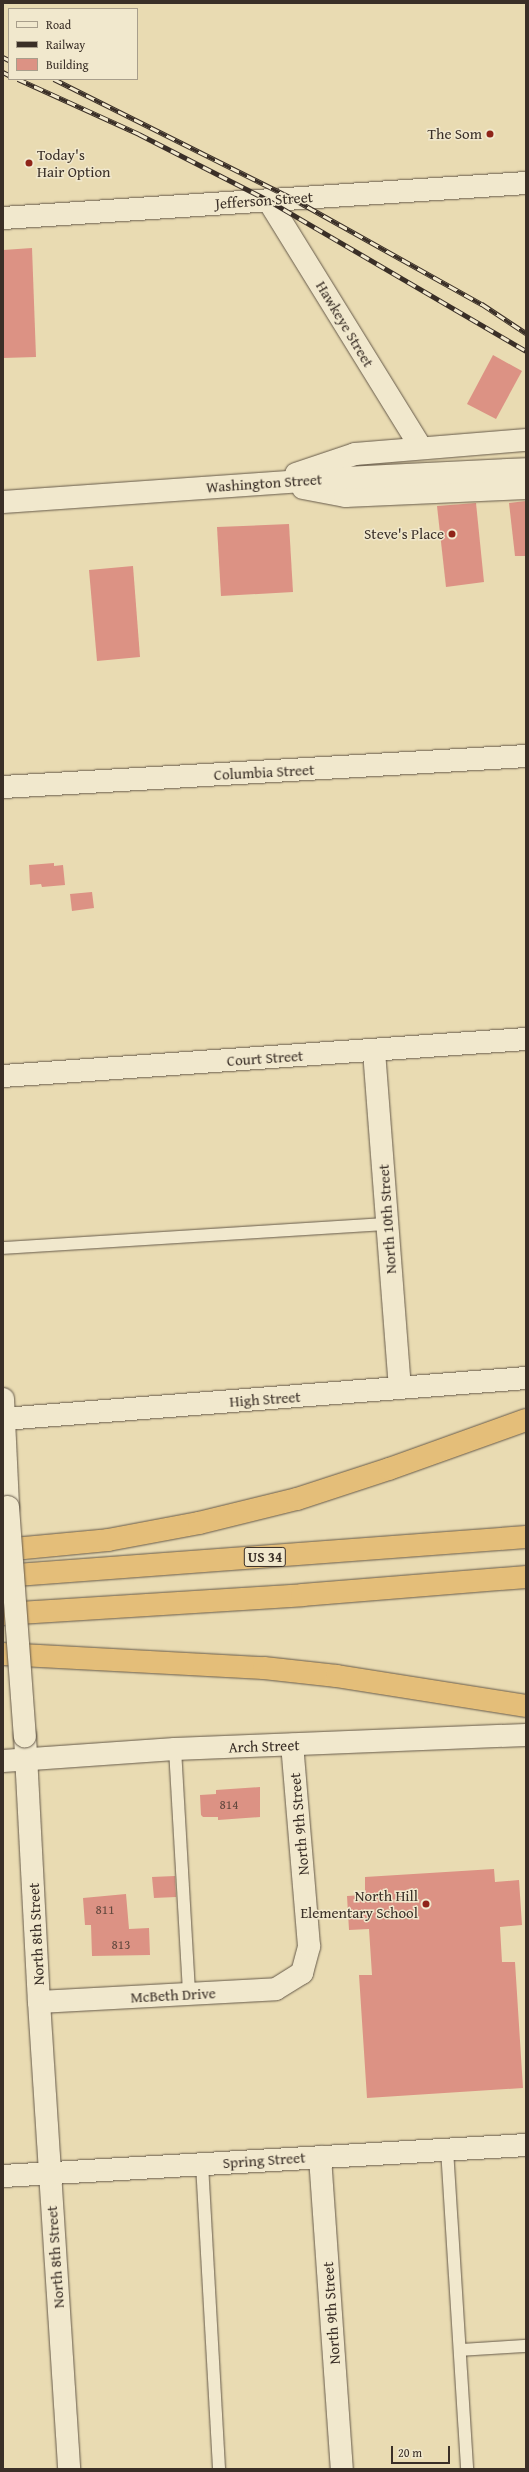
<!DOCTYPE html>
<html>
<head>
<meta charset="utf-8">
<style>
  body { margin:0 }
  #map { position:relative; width:529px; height:2472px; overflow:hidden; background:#e9dbb2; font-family:"Gentium Book Plus",serif }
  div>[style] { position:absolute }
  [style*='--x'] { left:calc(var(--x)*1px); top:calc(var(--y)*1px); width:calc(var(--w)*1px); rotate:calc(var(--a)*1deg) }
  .building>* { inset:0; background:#dc9284 }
  .roads { filter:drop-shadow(0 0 1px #665a4a) drop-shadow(0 0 1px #665a4a) }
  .service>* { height:12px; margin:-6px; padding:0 6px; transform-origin:6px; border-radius:6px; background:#f1e8cd }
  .minor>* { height:22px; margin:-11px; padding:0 11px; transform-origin:11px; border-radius:11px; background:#f1e8cd }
  .tertiary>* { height:22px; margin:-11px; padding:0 11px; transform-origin:11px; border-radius:11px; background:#f1e8cd }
  .secondary>* { height:22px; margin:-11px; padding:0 11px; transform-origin:11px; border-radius:11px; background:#f1e8cd }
  .motorway>* { height:22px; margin:-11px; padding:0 11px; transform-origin:11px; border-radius:11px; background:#e4be79 }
  .rail>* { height:4.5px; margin-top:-2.25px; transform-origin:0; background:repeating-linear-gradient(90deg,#f1e8cd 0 9px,#3a2f27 0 18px); box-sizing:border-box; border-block:1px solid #3a2f27 }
  .bridges { filter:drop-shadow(0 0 1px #665a4a) drop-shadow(0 0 1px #665a4a) }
  .minor-bridge>* { height:22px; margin:-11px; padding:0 11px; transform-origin:11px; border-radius:11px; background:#f1e8cd }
  .dots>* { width:11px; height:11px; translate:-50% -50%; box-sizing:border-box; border:2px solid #f1e8cd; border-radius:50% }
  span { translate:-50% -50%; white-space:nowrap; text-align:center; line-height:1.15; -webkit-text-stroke:3px #f1e8cd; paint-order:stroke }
  .number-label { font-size:13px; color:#62483e }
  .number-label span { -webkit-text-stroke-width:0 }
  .shield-label span { padding:1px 3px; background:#f1e8cd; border:1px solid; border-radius:3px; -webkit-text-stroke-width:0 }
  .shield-label { font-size:14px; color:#3a2f27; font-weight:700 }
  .poi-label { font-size:15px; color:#3a2f27 }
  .right { translate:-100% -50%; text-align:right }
  .left { translate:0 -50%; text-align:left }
  .street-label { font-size:15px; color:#3a2f27 }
  .frame { position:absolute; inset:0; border:4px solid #3a2f27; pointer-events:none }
  .legend { position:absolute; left:8px; top:8px; width:130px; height:72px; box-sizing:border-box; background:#f1e8cd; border:1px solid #a89e8b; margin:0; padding:5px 7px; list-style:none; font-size:12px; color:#3a2f27 }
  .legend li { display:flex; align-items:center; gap:8px; height:20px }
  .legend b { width:20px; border:1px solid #a89e8b }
  .scale { position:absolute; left:391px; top:2446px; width:59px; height:18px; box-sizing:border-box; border:2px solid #3a2f27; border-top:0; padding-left:5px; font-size:12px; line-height:14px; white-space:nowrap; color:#3a2f27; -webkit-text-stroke:3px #f1e8cd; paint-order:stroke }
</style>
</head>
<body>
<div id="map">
  <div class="building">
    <i style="clip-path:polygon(32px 248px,36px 357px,3px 358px,3px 250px)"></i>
    <i style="clip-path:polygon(493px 355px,522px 371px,496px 419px,467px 404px)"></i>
    <i style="clip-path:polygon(526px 501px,526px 556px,515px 556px,509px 503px)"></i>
    <i style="clip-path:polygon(476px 503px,484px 582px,446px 587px,437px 506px)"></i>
    <i style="clip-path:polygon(289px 524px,293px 592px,221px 596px,217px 527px)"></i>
    <i style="clip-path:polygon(133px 566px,140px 657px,97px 661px,89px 570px)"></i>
    <i style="clip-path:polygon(54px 863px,54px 866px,63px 865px,65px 885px,42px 887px,41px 884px,30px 885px,29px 865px)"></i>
    <i style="clip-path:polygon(92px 892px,94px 908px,72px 911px,70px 894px)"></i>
    <i style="clip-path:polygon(260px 1787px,260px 1817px,218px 1820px,218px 1817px,203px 1817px,201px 1815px,200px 1795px,216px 1794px,216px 1790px)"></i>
    <i style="clip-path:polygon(494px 1869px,495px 1882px,519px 1880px,522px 1925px,500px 1927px,502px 1962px,515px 1962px,523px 2088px,367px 2098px,359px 1975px,372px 1975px,369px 1929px,349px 1930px,347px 1896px,365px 1895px,365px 1877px)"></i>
    <i style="clip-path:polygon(175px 1876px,176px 1897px,154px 1898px,152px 1877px)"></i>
    <i style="clip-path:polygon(126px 1894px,129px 1929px,149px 1928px,150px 1955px,92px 1956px,91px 1925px,85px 1925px,83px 1898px)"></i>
  </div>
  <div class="roads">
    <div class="service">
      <i style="--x:3;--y:1248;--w:385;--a:-3.6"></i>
      <i style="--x:175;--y:1749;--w:245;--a:86.7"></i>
      <i style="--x:447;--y:2149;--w:321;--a:86.4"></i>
      <i style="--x:202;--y:2164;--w:305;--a:86.8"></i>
      <i style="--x:460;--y:2350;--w:66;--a:-3.5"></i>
    </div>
    <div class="minor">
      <i style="--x:268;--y:200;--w:291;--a:58.3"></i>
      <i style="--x:3;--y:787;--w:524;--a:-3.39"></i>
      <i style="--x:374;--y:1051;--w:338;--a:85.6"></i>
      <i style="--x:3;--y:1076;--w:524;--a:-4.05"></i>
      <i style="--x:3;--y:1399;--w:108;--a:87.3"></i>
      <i style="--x:25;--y:1736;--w:266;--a:87"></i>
      <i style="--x:39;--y:2002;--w:468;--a:86.3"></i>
      <i style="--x:39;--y:2002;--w:237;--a:-3.1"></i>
      <i style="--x:276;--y:1989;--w:31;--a:-32"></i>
      <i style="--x:302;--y:1973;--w:28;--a:-75"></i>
      <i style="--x:309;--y:1946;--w:202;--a:-94.8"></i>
      <i style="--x:320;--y:2157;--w:313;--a:86"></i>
    </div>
    <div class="tertiary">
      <i style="--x:3;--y:218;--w:524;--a:-3.83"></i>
      <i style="--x:3;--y:1419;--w:525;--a:-4.48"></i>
      <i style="--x:3;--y:1761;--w:172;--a:-4"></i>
      <i style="--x:175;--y:1749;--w:351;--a:-2.3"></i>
    </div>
    <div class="secondary">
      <i style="--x:296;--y:474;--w:62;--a:-18.7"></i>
      <i style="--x:355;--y:454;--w:172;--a:-4.7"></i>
      <i style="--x:303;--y:488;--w:43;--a:10.8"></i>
      <i style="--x:345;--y:496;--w:181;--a:-2.5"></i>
      <i style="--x:3;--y:502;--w:343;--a:-4"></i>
      <i style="--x:345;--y:478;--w:181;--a:-2.8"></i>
      <i style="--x:3;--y:2176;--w:524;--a:-3.39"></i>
    </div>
    <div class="motorway">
      <i style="--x:3;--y:1550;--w:105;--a:-5.4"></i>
      <i style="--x:108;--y:1540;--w:93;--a:-10.6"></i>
      <i style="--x:199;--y:1523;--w:101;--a:-13.8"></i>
      <i style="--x:297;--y:1499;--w:97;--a:-18.1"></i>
      <i style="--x:389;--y:1469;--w:145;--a:-19.7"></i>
      <i style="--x:3;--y:1576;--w:524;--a:-4.26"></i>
      <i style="--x:3;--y:1614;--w:300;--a:-3.6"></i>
      <i style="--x:302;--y:1595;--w:225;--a:-4.6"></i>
      <i style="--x:3;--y:1654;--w:261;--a:3.1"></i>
      <i style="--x:264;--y:1668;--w:73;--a:6.3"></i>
      <i style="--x:337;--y:1676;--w:191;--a:9"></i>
    </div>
  </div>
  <div class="rail">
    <i style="--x:3;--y:57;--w:7;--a:27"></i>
    <i style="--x:3;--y:72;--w:7;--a:27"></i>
    <i style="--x:18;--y:79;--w:133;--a:24.4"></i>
    <i style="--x:139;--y:134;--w:145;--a:27.1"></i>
    <i style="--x:268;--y:200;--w:299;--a:30.3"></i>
    <i style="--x:54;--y:79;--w:266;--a:26.6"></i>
    <i style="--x:292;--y:198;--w:218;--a:29.2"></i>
    <i style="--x:482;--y:304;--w:53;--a:33.4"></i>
  </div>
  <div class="bridges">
    <div class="minor-bridge">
      <i style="--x:8;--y:1507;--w:230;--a:85.8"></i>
    </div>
  </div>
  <div class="dots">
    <i style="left:490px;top:134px;background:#8f2418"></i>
    <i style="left:29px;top:163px;background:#8f2418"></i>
    <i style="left:452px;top:534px;background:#8f2418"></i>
    <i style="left:426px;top:1904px;background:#8f2418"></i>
  </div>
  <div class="number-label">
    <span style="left:229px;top:1805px">814</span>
    <span style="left:105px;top:1910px">811</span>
    <span style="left:121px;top:1945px">813</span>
  </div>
  <div class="shield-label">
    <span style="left:265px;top:1557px">US 34</span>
  </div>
  <div class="poi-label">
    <span class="right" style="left:482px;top:134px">The Som</span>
    <span class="left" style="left:37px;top:163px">Today's<br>Hair Option</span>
    <span class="right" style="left:444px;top:534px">Steve's Place</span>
    <span class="right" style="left:418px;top:1904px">North Hill<br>Elementary School</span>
  </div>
  <div class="street-label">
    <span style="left:264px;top:200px;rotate:-4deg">Jefferson Street</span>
    <span style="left:345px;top:324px;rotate:59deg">Hawkeye Street</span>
    <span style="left:264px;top:483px;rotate:-4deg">Washington Street</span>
    <span style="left:264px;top:772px;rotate:-3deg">Columbia Street</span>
    <span style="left:265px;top:1058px;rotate:-4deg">Court Street</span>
    <span style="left:387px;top:1219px;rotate:-94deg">North 10th Street</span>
    <span style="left:265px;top:1399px;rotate:-4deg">High Street</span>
    <span style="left:264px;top:1746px;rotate:-2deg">Arch Street</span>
    <span style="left:299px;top:1824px;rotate:-95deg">North 9th Street</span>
    <span style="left:36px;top:1934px;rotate:-93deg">North 8th Street</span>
    <span style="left:173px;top:1995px;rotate:-3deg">McBeth Drive</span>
    <span style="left:264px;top:2160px;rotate:-4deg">Spring Street</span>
    <span style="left:55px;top:2257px;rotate:-94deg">North 8th Street</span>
    <span style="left:331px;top:2313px;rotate:-94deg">North 9th Street</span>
  </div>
  <div class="frame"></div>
  <ul class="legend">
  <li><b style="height:5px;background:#f1e8cd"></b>Road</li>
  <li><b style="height:5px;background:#3a2f27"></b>Railway</li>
  <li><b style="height:11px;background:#dc9284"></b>Building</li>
  </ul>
  <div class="scale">20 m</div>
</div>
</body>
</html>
